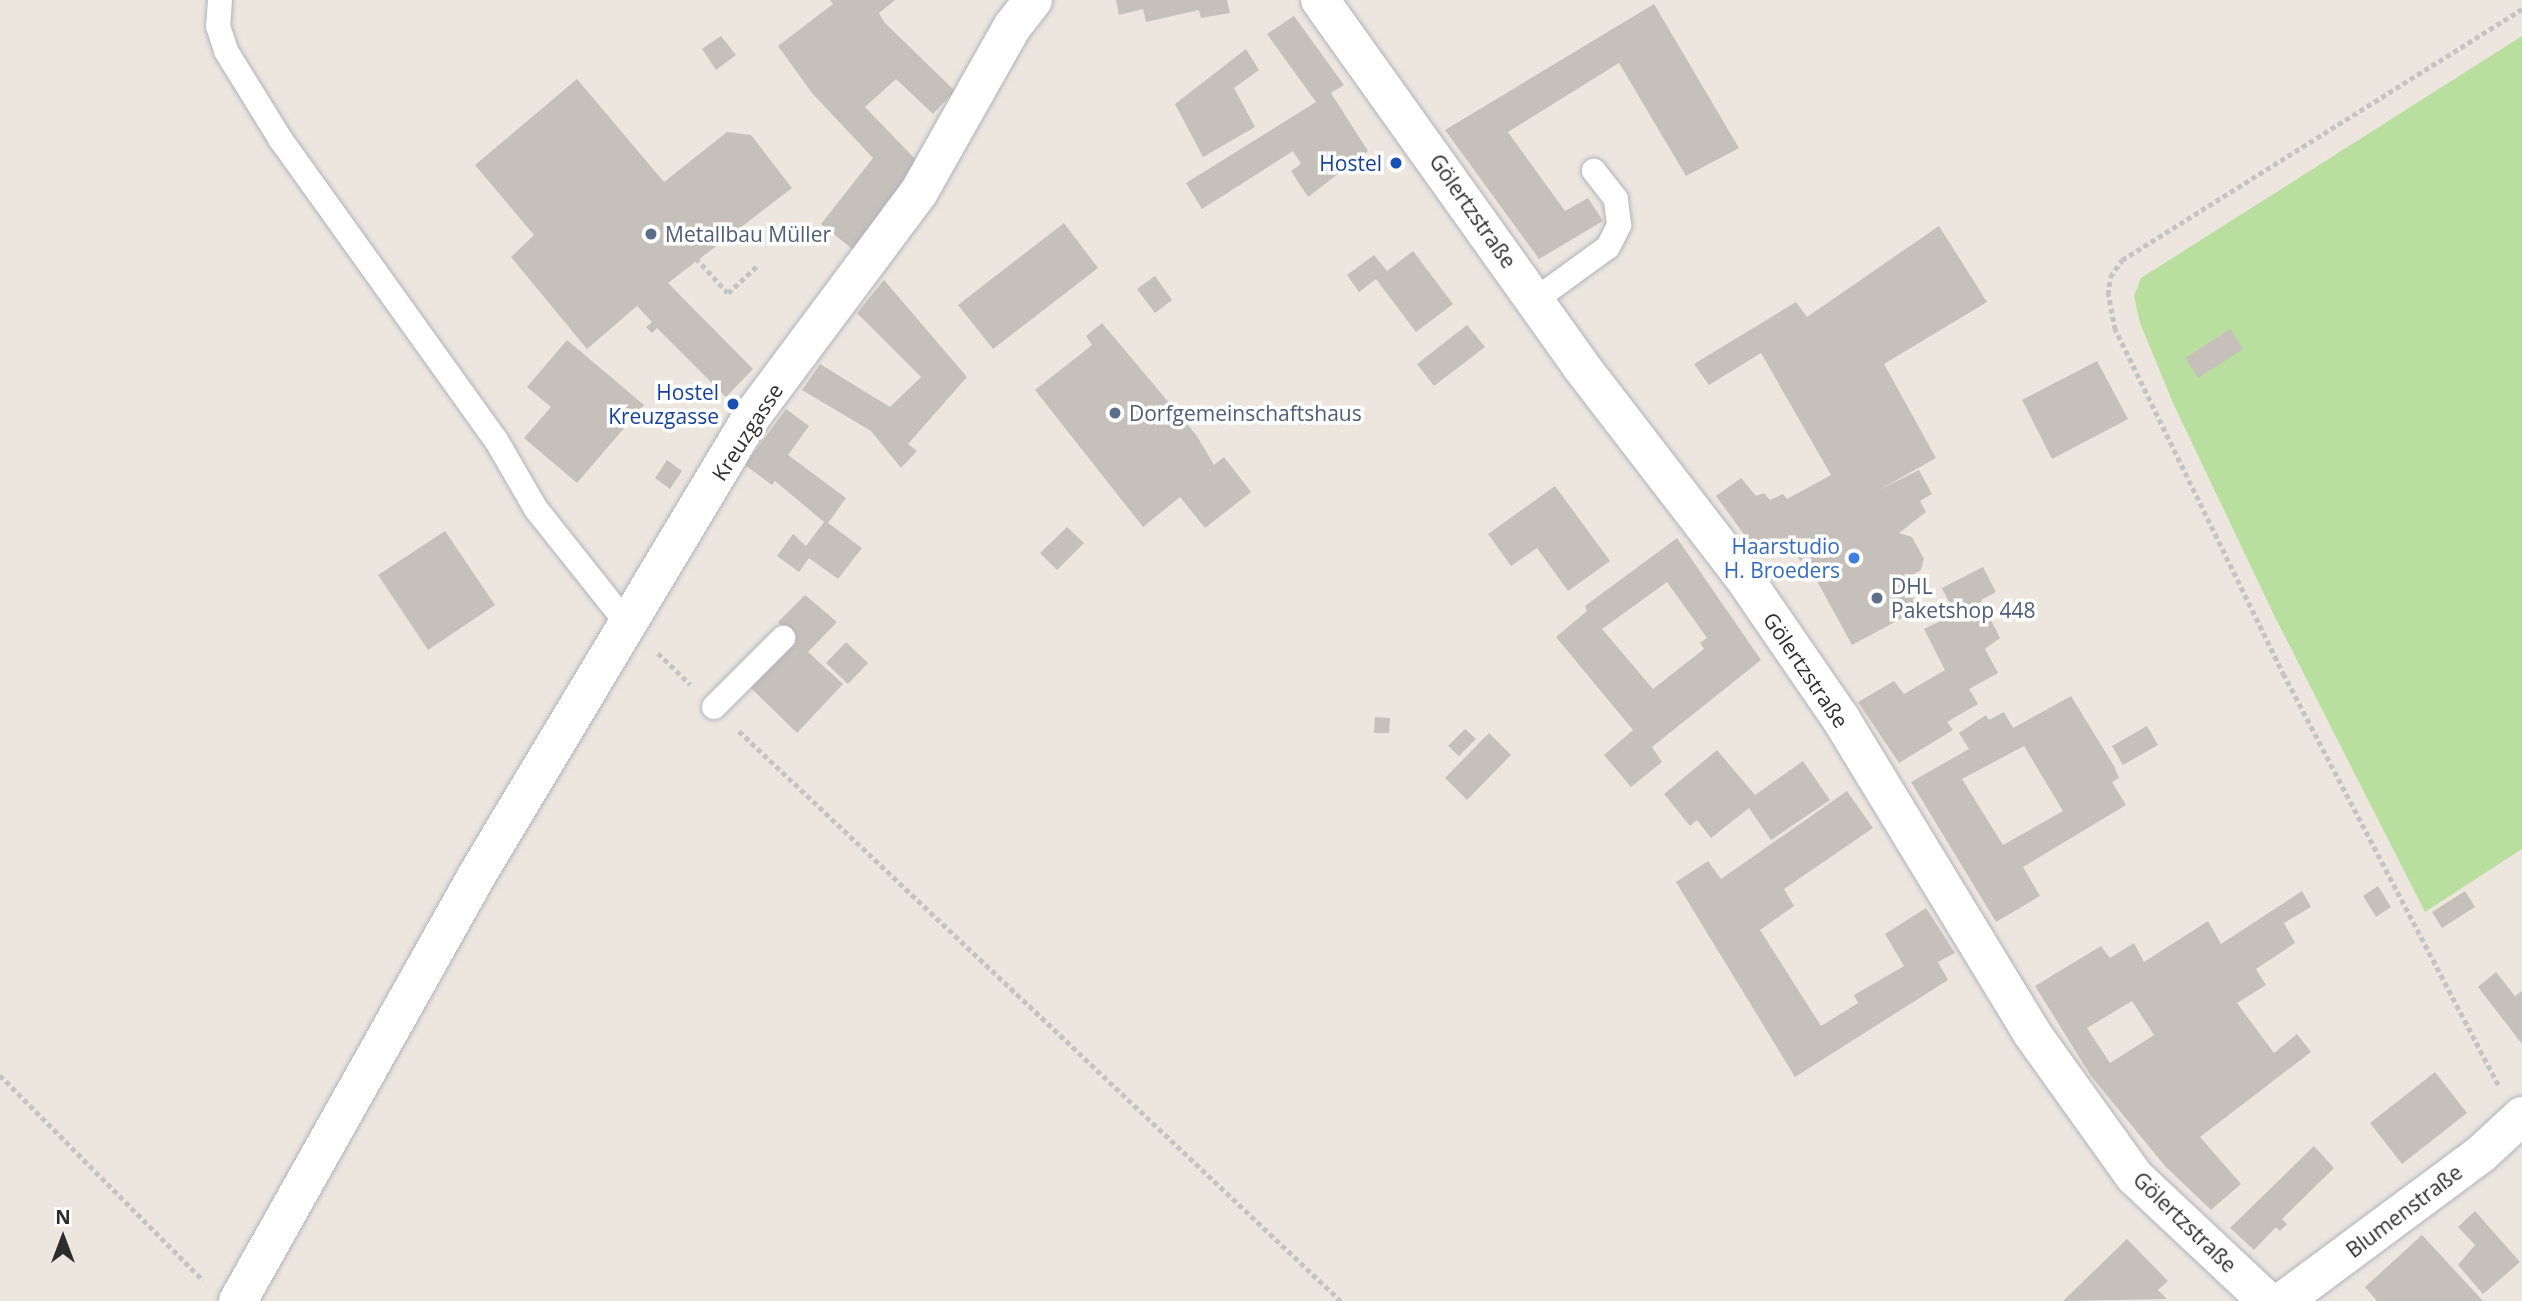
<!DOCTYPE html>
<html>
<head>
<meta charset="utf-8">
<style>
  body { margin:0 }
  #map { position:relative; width:2522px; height:1301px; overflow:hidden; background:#ece6df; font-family:"Open Sans",sans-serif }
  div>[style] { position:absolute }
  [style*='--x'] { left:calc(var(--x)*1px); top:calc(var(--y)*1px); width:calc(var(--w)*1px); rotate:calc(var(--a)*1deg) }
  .green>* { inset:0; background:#b9df9f }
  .building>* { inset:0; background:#c5c1ba }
  .path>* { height:4.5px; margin-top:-2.25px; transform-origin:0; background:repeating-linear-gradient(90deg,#c4c4c4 0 5px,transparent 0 8.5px) }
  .roads { filter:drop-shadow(0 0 2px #afb2bb) drop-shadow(0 0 2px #afb2bb) }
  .service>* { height:24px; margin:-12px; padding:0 12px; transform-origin:12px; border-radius:12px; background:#fff }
  .minor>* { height:38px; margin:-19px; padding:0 19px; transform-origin:19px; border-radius:19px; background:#fff }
  .tertiary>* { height:38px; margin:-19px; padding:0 19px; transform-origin:19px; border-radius:19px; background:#fff }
  .dots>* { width:19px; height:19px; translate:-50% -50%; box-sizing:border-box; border:4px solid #fff; border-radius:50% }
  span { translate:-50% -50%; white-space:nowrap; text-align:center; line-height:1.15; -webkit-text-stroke:7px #fff; paint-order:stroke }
  .transit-label { font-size:21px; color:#164399 }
  .right { translate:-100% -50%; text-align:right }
  .street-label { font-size:21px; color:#2c2c2c }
  .service-label { font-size:21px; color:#4e5e75 }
  .left { translate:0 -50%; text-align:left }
  .shop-label { font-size:21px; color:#366cbe }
  .north { position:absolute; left:28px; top:1203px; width:70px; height:70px; -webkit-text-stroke:5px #fff; paint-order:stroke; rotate:0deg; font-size:19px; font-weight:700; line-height:28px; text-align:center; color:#2c2c2c }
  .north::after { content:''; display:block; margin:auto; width:24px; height:32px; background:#2c2c2c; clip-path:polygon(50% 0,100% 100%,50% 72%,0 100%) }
</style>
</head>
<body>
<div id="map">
  <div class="green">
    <i style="clip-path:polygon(2522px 36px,2522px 849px,2425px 912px,2273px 613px,2173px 403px,2140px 323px,2134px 296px,2141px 278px)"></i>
  </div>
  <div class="building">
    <i style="clip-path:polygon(830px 0,895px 0,879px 13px,884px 22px,955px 91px,933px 114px,896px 79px,865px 107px,920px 164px,881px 209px,886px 213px,856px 252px,821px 224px,873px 158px,812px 93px,778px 46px,833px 4px)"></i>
    <i style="clip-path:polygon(1116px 0,1227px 0,1230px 13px,1201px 18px,1199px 10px,1146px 22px,1143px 9px,1119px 15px)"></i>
    <i style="clip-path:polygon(1654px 4px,1739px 148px,1686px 176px,1619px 63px,1508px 132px,1565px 211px,1588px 198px,1603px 221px,1539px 259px,1445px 130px)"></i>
    <i style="clip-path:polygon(1294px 16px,1344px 85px,1331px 93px,1368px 151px,1308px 197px,1291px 171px,1301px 164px,1293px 151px,1202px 209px,1186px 183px,1316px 102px,1267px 34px)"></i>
    <i style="clip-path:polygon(721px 36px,736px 55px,716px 70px,702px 49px)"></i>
    <i style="clip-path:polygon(1246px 49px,1259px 70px,1234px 88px,1255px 127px,1203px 157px,1175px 104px)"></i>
    <i style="clip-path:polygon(577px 79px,664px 182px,727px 132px,751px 135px,792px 188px,668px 283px,753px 369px,726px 397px,657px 328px,652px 333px,646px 327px,652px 322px,637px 306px,587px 349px,511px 257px,534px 235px,475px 165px)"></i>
    <i style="clip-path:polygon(1064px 223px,1098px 268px,993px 349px,958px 305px)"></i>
    <i style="clip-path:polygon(1939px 226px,1987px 302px,1884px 364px,1936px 458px,1879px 490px,1919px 470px,1932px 494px,1920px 501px,1926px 512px,1899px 533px,1912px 537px,1924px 559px,1921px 570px,1905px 579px,1921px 608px,1852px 645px,1805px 559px,1800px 561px,1789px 541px,1827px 518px,1761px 558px,1716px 496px,1741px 478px,1756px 496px,1764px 493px,1770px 500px,1783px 494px,1787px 499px,1831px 475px,1761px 353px,1709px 385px,1694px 364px,1796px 302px,1807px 317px)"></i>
    <i style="clip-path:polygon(1413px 251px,1453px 304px,1416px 332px,1376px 279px,1359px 292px,1347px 275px,1374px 255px,1387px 271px)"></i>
    <i style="clip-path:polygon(1155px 276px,1172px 300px,1155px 313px,1137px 289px)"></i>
    <i style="clip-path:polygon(884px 280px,967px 377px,908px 444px,917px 451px,901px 468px,871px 431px,802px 390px,820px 364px,890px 407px,921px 377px,857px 313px)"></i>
    <i style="clip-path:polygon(1102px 323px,1197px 436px,1214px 465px,1224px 457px,1251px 492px,1205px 528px,1180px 497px,1143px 527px,1035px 390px,1092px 345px,1086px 336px)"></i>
    <i style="clip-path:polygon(1467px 325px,1485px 347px,1434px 386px,1417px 364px)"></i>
    <i style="clip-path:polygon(2230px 329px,2243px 349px,2198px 378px,2185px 358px)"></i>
    <i style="clip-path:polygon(567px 340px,644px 405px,577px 483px,524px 438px,551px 407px,527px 387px)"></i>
    <i style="clip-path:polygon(2097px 361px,2128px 419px,2052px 459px,2022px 400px)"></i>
    <i style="clip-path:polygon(786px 409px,809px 426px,788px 455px,846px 498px,828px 523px,862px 548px,838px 579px,809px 558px,799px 572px,777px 556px,793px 534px,806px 546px,824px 522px,775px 481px,772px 485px,745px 465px)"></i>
    <i style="clip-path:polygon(667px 460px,682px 471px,670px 489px,655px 478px)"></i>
    <i style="clip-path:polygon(1555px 486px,1610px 561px,1568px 591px,1537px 548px,1511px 566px,1488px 534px)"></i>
    <i style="clip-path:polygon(1067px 527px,1084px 543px,1057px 570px,1040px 553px)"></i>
    <i style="clip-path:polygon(445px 531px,495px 605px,428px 650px,378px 575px)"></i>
    <i style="clip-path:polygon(evenodd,1677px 538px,1761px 660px,1652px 747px,1662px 762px,1631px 787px,1604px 755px,1633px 730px,1556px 637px,1587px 611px,1585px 606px,1677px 538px,1667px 582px,1707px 638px,1700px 643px,1704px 649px,1653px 689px,1602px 629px,1667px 582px)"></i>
    <i style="clip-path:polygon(1983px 567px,1996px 592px,1981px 600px,2000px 638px,1985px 649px,1998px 673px,1969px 689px,1978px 704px,1947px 722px,1953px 730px,1899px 763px,1858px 702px,1894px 681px,1904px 694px,1945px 670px,1924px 629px,1955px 614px,1942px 588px)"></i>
    <i style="clip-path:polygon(805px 595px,837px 622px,808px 652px,843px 684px,797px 733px,747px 684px,793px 636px,778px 622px)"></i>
    <i style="clip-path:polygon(846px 642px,868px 663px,848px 684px,826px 663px)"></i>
    <i style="clip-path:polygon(evenodd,2071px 696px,2114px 766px,2119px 778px,2112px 782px,2126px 805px,2023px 867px,2040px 896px,1996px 922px,1911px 782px,1969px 749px,1959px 733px,1986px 715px,1989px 720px,2004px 712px,2013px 728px,2071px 696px,2024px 746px,2063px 811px,2003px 845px,1962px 779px,2024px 746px)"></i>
    <i style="clip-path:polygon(1375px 717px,1390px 718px,1389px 733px,1374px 733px)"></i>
    <i style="clip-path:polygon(2147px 726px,2158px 745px,2123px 765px,2112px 746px)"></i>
    <i style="clip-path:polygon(1465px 729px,1476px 739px,1459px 756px,1448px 746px)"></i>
    <i style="clip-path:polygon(1489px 733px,1511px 755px,1467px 800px,1445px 778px)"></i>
    <i style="clip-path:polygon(1717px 750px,1755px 795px,1803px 761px,1830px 800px,1771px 840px,1749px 808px,1711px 838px,1697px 820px,1690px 826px,1664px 794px)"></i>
    <i style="clip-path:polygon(1847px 791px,1873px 828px,1784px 889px,1794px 906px,1760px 930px,1821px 1026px,1858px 1003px,1854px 995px,1904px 966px,1885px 934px,1926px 908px,1955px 953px,1938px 962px,1948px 980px,1795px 1077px,1676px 882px,1708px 861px,1721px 879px)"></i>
    <i style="clip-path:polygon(2378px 886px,2391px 907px,2376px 917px,2363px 896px)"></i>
    <i style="clip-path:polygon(evenodd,2302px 891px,2311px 907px,2284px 923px,2295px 943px,2256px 969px,2266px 985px,2237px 1003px,2274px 1053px,2297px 1034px,2311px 1052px,2200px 1137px,2241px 1184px,2211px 1210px,2165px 1166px,2091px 1076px,2035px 986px,2101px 946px,2110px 958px,2134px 943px,2144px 962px,2208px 921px,2221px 944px,2302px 891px,2132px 1001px,2154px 1035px,2110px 1063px,2087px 1028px,2132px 1001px)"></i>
    <i style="clip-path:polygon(2465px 891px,2475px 907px,2442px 928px,2432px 912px)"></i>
    <i style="clip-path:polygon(2496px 972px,2515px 996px,2522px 991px,2522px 1044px,2478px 987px)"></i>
    <i style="clip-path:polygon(2435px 1072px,2467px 1113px,2402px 1164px,2370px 1123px)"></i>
    <i style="clip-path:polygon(2314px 1146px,2334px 1168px,2282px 1219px,2287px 1224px,2280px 1231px,2276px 1227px,2254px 1250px,2230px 1228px)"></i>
    <i style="clip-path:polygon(2475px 1211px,2520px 1262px,2483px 1294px,2458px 1265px,2475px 1245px,2458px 1227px)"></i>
    <i style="clip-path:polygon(2422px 1235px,2483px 1301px,2377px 1301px,2365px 1287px)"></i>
    <i style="clip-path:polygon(2127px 1239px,2168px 1281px,2158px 1290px,2167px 1299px,2063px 1301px)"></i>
  </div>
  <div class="path">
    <i style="--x:696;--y:258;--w:47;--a:47.6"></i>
    <i style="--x:728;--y:293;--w:41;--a:-43"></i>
    <i style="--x:658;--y:653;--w:45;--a:44.1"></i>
    <i style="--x:739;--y:731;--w:829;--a:43.44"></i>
    <i style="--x:0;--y:1075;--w:289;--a:45.3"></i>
    <i style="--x:2498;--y:1085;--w:462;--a:-117.6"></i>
    <i style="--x:2284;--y:676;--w:385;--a:-116"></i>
    <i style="--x:2115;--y:330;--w:36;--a:-101"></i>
    <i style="--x:2108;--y:295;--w:18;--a:-84"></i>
    <i style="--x:2110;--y:277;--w:21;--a:-55"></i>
    <i style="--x:2122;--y:260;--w:472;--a:-32.1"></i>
  </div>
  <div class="roads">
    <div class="service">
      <i style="--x:220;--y:0;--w:26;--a:94"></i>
      <i style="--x:218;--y:26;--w:26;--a:72"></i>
      <i style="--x:226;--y:51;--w:105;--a:58.3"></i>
      <i style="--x:281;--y:140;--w:369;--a:54.4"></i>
      <i style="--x:496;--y:440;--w:80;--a:59.9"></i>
      <i style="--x:536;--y:509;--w:149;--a:51.5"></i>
      <i style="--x:1535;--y:300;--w:90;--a:-36"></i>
      <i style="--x:1608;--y:247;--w:25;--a:-63"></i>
      <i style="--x:1619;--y:225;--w:26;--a:-97"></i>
      <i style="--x:1616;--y:199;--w:36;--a:-128"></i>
      <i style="--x:714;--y:707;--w:98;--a:-45"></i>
    </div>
    <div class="minor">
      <i style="--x:238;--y:1301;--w:488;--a:-60.7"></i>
      <i style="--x:477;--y:875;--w:535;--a:-59.07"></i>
      <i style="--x:752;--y:416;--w:279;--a:-53.3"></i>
      <i style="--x:919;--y:192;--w:189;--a:-60.6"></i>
      <i style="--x:1012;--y:27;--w:34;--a:-52"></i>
      <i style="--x:2283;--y:1301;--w:247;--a:-36.6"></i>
      <i style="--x:2481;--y:1154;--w:56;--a:-42.8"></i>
    </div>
    <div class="tertiary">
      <i style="--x:1320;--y:0;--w:448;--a:54.5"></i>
      <i style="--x:1580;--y:365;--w:265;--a:52.4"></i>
      <i style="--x:1742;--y:575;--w:175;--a:55.5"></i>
      <i style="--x:1841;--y:719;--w:366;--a:58.7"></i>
      <i style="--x:2031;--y:1032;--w:178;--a:54.4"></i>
      <i style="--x:2135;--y:1177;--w:181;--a:43.2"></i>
    </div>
  </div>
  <div class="dots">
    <i style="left:1396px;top:163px;background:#1a4fb4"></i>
    <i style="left:651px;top:234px;background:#5c6f8a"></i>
    <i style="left:733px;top:404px;background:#1a4fb4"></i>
    <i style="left:1115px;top:413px;background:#5c6f8a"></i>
    <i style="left:1854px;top:558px;background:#3f7fe0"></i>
    <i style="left:1877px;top:598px;background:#5c6f8a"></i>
  </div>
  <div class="transit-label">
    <span class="right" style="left:1382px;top:163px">Hostel</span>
    <span class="right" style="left:719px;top:404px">Hostel<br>Kreuzgasse</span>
  </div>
  <div class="street-label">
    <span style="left:1473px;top:211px;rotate:55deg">Gölertzstraße</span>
    <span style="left:747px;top:432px;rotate:-57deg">Kreuzgasse</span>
    <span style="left:1806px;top:670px;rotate:56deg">Gölertzstraße</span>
    <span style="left:2404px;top:1211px;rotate:-37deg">Blumenstraße</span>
    <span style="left:2185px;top:1222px;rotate:44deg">Gölertzstraße</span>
  </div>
  <div class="service-label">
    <span class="left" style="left:665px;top:234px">Metallbau Müller</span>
    <span class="left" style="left:1129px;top:413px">Dorfgemeinschaftshaus</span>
    <span class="left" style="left:1891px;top:598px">DHL<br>Paketshop 448</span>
  </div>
  <div class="shop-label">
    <span class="right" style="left:1840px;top:558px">Haarstudio<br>H. Broeders</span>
  </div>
  <div class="north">N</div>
</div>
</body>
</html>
